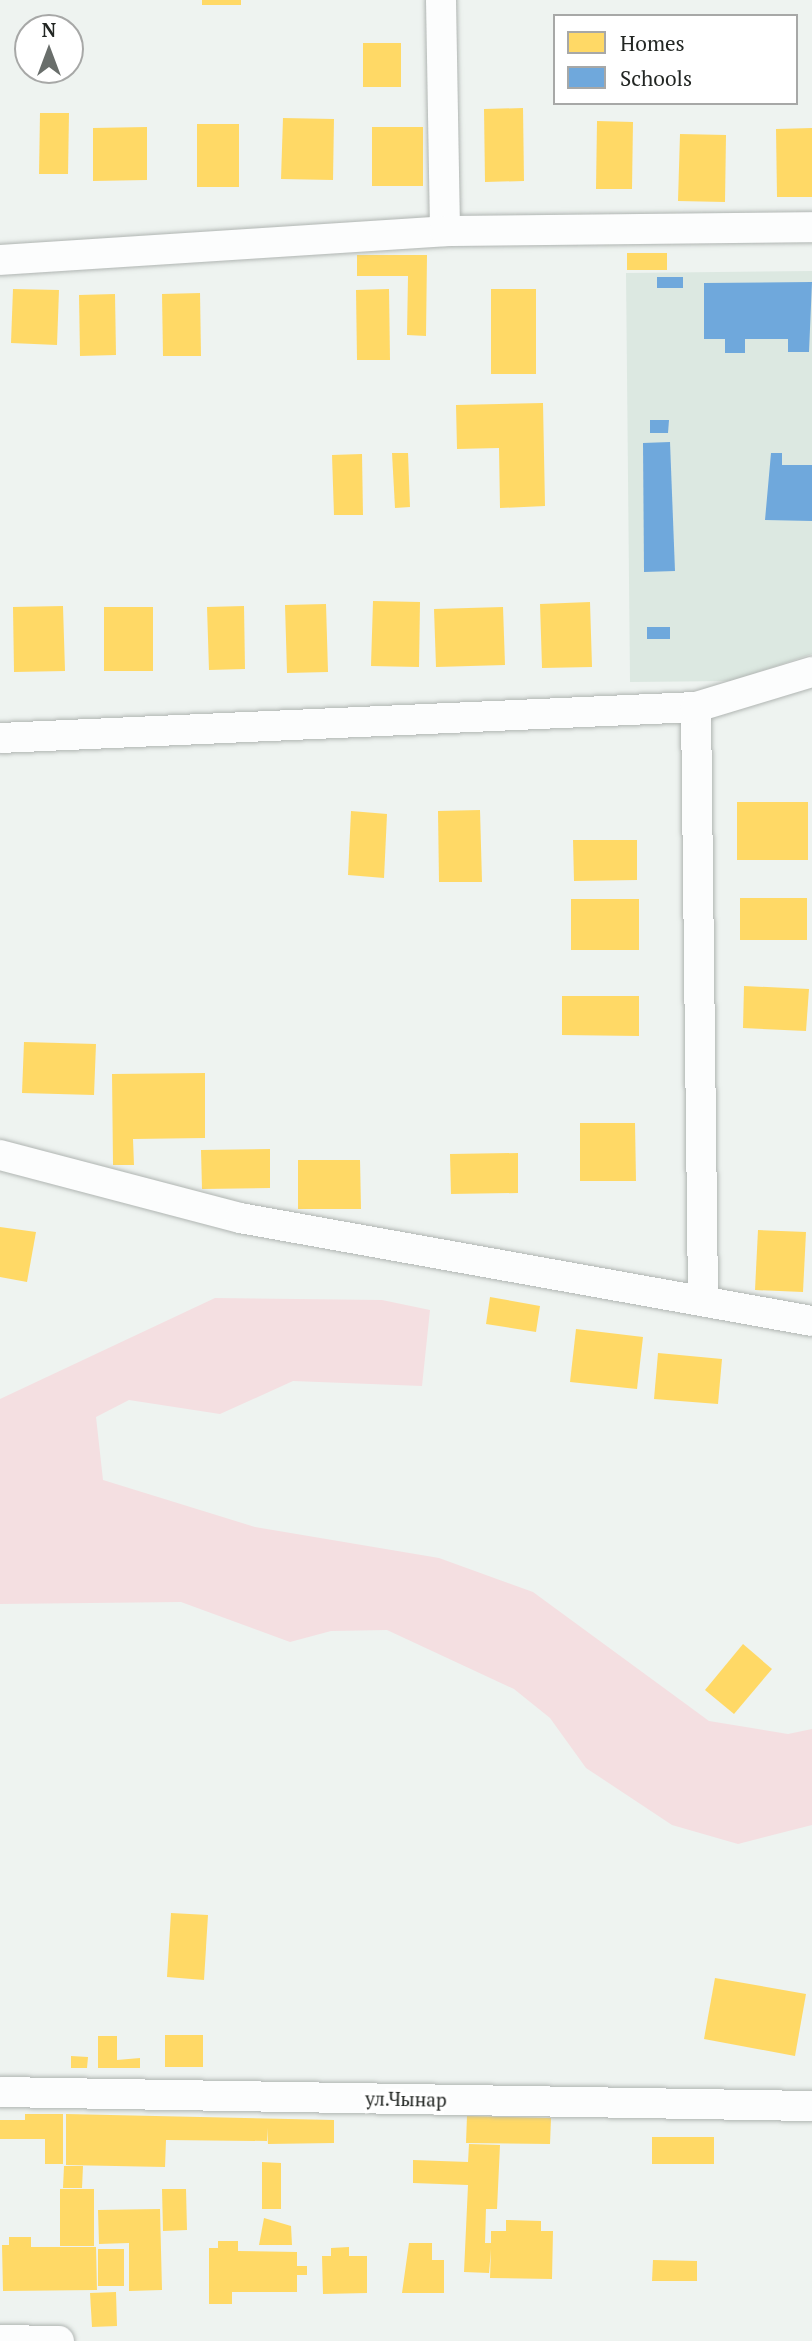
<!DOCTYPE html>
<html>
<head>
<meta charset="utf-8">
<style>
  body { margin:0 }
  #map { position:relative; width:812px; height:2341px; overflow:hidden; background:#eef3f0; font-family:"PT Serif",serif }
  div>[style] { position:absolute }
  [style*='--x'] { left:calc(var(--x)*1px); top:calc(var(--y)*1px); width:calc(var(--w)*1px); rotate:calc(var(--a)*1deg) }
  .built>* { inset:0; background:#dce8e1 }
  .green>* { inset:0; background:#f4dfe1 }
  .homes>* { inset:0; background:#ffd966 }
  .schools>* { inset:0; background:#6fa8dc }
  .roads { filter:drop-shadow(0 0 2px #b0b5b2) drop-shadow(0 0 2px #b0b5b2) }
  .minor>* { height:30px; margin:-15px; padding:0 15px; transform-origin:15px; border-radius:15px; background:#fcfdfd }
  span { translate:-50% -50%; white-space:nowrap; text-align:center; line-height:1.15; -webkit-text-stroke:7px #fff; paint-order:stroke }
  .street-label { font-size:19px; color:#222623 }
  .legend { position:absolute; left:553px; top:14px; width:245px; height:91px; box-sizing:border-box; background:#fff; border:2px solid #a7a8a7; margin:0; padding:9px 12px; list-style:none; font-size:21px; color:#222623 }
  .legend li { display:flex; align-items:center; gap:14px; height:35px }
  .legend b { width:35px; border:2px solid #a7a8a7 }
  .north { position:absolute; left:14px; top:14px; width:70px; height:70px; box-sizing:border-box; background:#fff; border:2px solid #a7a8a7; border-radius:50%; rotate:0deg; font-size:19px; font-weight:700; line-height:28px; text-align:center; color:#222623 }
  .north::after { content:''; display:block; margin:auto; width:24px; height:32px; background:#696e6b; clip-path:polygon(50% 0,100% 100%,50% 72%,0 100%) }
</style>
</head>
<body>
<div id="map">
  <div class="built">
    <i style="clip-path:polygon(812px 271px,812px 654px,731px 681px,630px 682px,626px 273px)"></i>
  </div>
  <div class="green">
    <i style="clip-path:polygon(215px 1298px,382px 1300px,430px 1310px,422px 1386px,293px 1381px,220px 1414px,129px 1400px,96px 1417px,103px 1480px,255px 1527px,439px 1558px,533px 1592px,709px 1721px,788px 1734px,812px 1729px,812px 1825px,738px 1844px,672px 1825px,586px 1768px,550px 1718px,514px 1689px,387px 1630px,331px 1631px,290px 1642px,181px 1602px,0 1604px,0 1399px)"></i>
  </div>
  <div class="homes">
    <i style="clip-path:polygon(202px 0,241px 0,241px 5px,202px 5px)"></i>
    <i style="clip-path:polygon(363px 43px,401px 43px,401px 87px,363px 87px)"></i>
    <i style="clip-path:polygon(523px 108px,524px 181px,485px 182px,484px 109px)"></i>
    <i style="clip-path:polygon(40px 113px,69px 113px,68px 174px,39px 174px)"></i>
    <i style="clip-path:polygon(283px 118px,334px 119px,333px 180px,281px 179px)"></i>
    <i style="clip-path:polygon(597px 121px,633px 122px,632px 189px,596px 189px)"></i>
    <i style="clip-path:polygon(197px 124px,239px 124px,239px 187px,197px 187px)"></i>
    <i style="clip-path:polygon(147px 127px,147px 180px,93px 181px,93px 128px)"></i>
    <i style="clip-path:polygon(372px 127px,423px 127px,423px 186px,372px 186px)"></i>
    <i style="clip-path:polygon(812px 128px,812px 197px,777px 197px,776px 129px)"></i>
    <i style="clip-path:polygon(680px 134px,726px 135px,725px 202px,678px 201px)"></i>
    <i style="clip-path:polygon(627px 253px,667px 253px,667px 270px,627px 270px)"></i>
    <i style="clip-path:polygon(357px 255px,427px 255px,426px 336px,407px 335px,408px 276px,357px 276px)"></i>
    <i style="clip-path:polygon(13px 289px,59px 290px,57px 345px,11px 343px)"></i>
    <i style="clip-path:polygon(389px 289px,390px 360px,357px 360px,356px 290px)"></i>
    <i style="clip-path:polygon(491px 289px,536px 289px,536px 374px,491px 374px)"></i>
    <i style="clip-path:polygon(200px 293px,201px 356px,163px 356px,162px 294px)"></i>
    <i style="clip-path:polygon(115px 294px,116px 355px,80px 356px,79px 295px)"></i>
    <i style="clip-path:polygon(543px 403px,545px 506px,500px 508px,499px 448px,457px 449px,456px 405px)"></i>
    <i style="clip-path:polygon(392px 453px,408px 453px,410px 507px,395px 508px)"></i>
    <i style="clip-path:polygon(362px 454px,363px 515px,334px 515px,332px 455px)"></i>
    <i style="clip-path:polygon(373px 601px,420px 602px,419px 667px,371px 666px)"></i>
    <i style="clip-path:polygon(590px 602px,592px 667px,542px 668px,540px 604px)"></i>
    <i style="clip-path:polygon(326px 604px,328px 672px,287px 673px,285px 605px)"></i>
    <i style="clip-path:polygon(63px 606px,65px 671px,14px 672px,13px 607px)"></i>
    <i style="clip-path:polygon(244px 606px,245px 669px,209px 670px,207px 607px)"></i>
    <i style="clip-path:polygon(104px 607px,153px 607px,153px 671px,104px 671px)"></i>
    <i style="clip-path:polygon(503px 607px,505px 665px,436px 667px,434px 609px)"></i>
    <i style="clip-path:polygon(737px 802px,808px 802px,808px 860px,737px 860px)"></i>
    <i style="clip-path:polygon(480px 810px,482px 882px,439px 882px,438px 811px)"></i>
    <i style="clip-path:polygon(351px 811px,387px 814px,384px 878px,348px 875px)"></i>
    <i style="clip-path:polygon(573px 840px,637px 840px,637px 880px,574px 881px)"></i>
    <i style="clip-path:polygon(740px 898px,807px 898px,807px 940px,740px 940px)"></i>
    <i style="clip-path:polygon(571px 899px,639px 899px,639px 950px,571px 950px)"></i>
    <i style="clip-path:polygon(744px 986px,809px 989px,806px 1031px,743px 1028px)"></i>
    <i style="clip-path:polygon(562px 996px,639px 996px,639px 1036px,562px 1035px)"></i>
    <i style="clip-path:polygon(24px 1042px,96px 1044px,94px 1095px,22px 1093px)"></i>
    <i style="clip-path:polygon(205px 1073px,205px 1138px,133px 1139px,134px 1165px,113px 1165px,112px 1074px)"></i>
    <i style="clip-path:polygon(580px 1123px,635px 1123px,636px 1181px,580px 1181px)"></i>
    <i style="clip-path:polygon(270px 1149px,270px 1188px,202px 1189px,201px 1150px)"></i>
    <i style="clip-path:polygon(518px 1153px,518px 1193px,451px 1194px,450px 1154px)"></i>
    <i style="clip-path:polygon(298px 1160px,360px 1160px,361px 1209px,298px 1209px)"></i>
    <i style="clip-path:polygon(0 1227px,36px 1232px,27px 1282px,0 1277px)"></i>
    <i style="clip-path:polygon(758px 1230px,806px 1232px,803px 1292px,755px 1290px)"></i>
    <i style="clip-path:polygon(490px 1297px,540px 1306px,536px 1332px,486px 1324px)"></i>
    <i style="clip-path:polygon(576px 1329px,643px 1337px,637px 1389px,570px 1382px)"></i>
    <i style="clip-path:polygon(658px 1353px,722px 1359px,718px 1404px,654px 1399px)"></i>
    <i style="clip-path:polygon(743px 1644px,772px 1669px,734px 1714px,705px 1690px)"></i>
    <i style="clip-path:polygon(171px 1913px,208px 1915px,204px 1980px,167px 1977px)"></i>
    <i style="clip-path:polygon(715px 1978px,806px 1994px,795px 2056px,704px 2039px)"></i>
    <i style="clip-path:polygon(165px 2035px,203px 2035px,203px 2067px,165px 2067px)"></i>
    <i style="clip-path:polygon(98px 2036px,117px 2036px,117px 2060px,140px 2058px,140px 2068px,98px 2068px)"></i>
    <i style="clip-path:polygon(71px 2056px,88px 2057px,87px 2068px,71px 2068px)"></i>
    <i style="clip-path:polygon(25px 2114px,63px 2114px,63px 2164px,45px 2164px,45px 2139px,0 2139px,0 2120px,25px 2120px)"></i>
    <i style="clip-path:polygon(66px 2114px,334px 2120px,334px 2143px,268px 2144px,267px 2128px,267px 2141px,166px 2140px,165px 2167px,66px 2165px)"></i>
    <i style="clip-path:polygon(467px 2116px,551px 2118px,550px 2144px,466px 2143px)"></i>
    <i style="clip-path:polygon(652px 2137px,714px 2137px,714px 2164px,652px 2164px)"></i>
    <i style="clip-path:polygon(469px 2144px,500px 2145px,497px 2209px,486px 2209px,485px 2243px,491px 2243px,491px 2231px,506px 2231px,506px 2220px,541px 2221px,541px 2231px,553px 2231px,552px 2279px,490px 2278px,491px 2249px,489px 2273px,464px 2272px,468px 2185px,413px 2183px,413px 2160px,468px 2162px)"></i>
    <i style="clip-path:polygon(262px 2162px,281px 2163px,281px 2209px,262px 2209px)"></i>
    <i style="clip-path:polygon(64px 2166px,83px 2166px,82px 2188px,63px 2188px)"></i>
    <i style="clip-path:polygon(60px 2189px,94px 2189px,94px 2246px,60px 2246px)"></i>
    <i style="clip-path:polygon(162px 2189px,186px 2189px,187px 2230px,163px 2231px)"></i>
    <i style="clip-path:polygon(160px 2209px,162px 2290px,129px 2291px,129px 2243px,99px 2244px,98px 2210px)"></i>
    <i style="clip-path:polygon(264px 2218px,291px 2226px,292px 2245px,259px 2245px)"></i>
    <i style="clip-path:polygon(9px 2237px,31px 2237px,31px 2247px,96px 2247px,97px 2290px,3px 2291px,2px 2245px,9px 2245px)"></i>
    <i style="clip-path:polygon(218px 2241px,238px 2241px,238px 2251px,297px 2252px,297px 2266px,307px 2266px,307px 2275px,297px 2275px,297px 2292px,232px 2292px,232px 2304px,209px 2304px,209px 2248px,218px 2248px)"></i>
    <i style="clip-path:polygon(409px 2243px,432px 2243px,432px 2260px,444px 2260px,444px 2293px,402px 2293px)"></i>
    <i style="clip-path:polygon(349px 2247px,349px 2256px,367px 2256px,367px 2293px,323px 2294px,322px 2256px,331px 2256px,331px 2248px)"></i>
    <i style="clip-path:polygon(98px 2249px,124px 2249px,124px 2286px,98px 2286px)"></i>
    <i style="clip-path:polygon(653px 2260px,697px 2261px,697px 2281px,652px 2281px)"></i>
    <i style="clip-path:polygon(116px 2292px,117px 2326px,92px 2327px,90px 2293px)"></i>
  </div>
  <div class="schools">
    <i style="clip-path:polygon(657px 277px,683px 277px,683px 288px,657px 288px)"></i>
    <i style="clip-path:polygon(812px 282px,809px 352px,788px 352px,788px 339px,745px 339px,745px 353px,725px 353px,725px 339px,704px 339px,704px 283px)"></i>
    <i style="clip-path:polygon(650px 420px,669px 420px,668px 433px,650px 433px)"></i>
    <i style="clip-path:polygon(670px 442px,675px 571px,644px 572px,643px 443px)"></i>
    <i style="clip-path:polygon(771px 453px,782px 453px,782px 465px,812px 465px,812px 521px,765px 520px)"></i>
    <i style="clip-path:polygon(647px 627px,670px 627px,670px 639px,647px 639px)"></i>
  </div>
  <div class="roads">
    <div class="minor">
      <i style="--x:441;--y:0;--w:231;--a:89"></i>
      <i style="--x:0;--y:260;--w:446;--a:-3.7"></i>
      <i style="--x:445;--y:231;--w:367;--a:-0.6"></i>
      <i style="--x:696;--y:707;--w:593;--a:89.32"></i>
      <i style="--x:0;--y:738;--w:697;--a:-2.55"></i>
      <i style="--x:696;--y:707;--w:121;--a:-16.8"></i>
      <i style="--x:0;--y:1155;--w:248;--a:14.7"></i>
      <i style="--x:240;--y:1218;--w:581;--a:10.21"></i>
      <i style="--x:0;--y:2092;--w:812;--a:0.99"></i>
      <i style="--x:0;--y:2340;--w:59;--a:1"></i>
    </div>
  </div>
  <div class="street-label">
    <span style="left:406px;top:2099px;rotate:1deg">ул.Чынар</span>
  </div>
  <ul class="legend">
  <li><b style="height:19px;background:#ffd966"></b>Homes</li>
  <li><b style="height:19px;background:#6fa8dc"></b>Schools</li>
  </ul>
  <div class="north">N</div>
</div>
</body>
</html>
